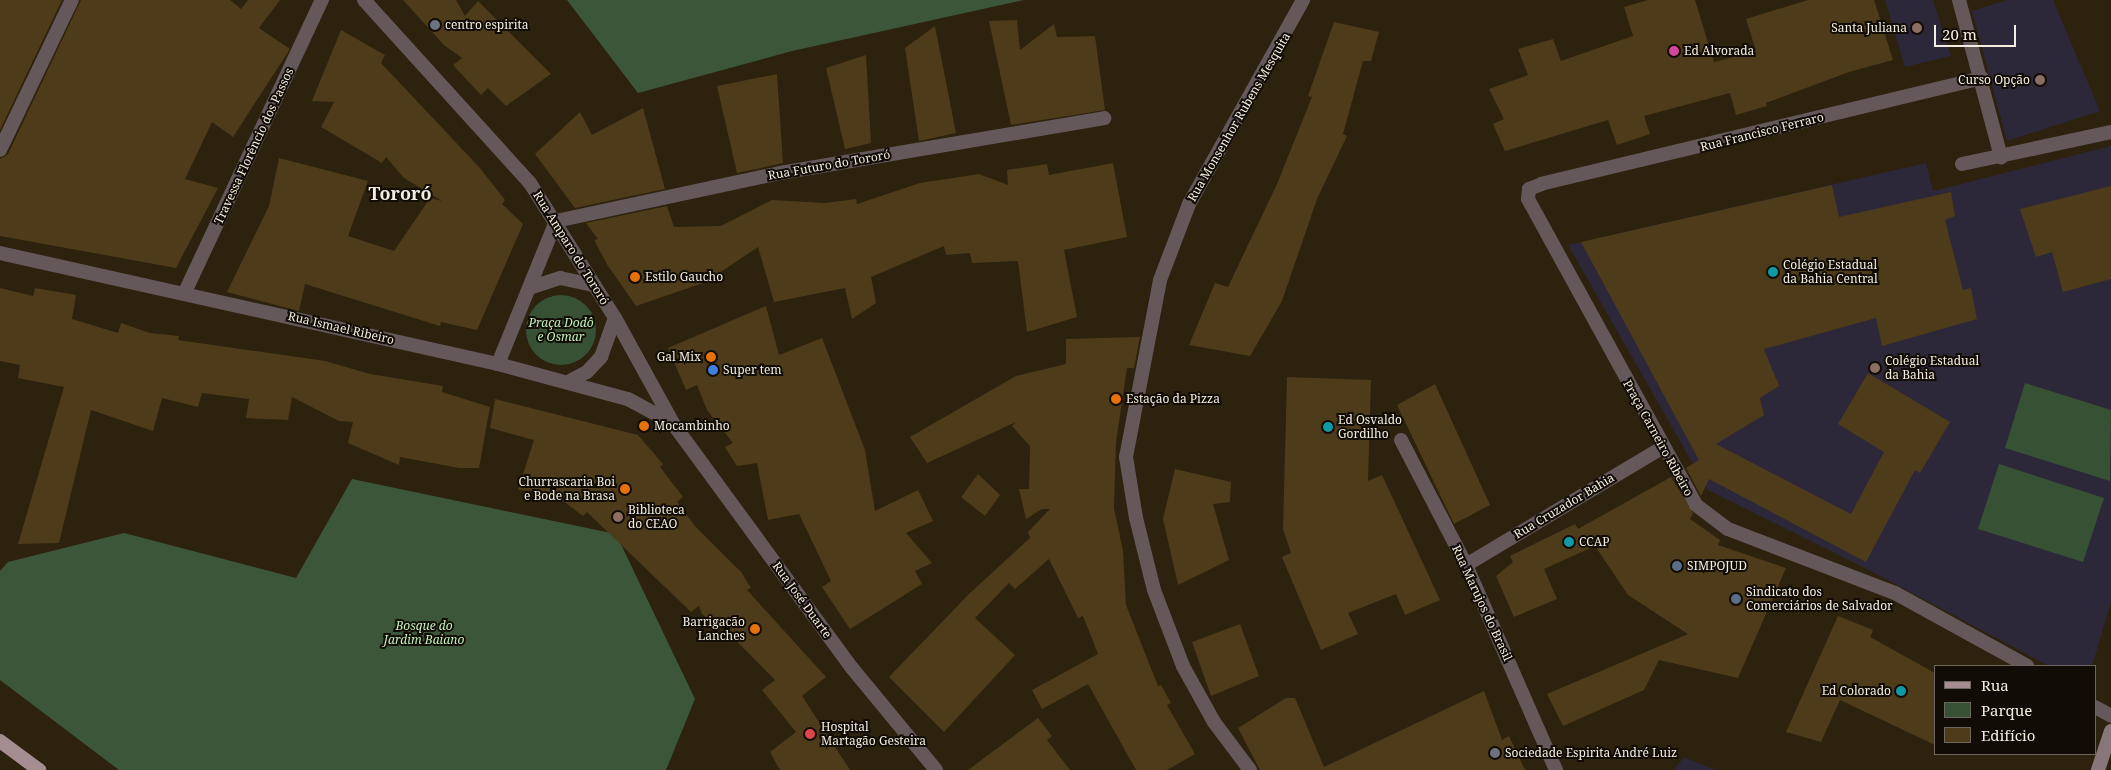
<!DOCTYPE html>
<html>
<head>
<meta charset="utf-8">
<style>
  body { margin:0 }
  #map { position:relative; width:2111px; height:770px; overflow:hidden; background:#2d220e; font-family:"Noto Serif",serif }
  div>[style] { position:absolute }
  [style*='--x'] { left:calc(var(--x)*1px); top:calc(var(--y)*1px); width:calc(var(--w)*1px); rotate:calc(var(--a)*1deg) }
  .education>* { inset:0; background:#2c2839 }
  .green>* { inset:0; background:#375135 }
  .round { border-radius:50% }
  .forest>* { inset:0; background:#3c563a }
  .building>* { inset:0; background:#4e3b19 }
  .minor>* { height:14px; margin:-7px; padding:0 7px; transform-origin:7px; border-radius:7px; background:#64585b }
  .secondary>* { height:14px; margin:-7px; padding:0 7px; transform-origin:7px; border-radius:7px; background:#89767a }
  .primary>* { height:14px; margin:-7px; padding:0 7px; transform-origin:7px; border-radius:7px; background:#a58d92 }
  .dots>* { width:14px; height:14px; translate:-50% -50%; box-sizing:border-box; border:2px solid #110c05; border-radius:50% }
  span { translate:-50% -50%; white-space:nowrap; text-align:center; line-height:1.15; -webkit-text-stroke:4px #110c05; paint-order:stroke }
  .poi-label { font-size:12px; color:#f4ede1 }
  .left { translate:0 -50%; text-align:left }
  .right { translate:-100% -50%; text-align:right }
  .street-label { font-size:12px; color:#f4ede1 }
  .park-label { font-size:12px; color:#c0f1bc; font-style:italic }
  .district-label { font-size:18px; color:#f4ede1; font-weight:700 }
  .legend { position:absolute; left:1934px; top:665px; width:162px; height:90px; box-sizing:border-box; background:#110c05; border:1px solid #6c665d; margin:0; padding:6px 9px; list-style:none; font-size:15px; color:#f4ede1 }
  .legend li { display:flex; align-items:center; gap:10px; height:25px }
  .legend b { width:25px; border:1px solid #6c665d }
  .scale { position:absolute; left:1934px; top:25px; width:82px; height:22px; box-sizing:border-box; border:2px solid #f4ede1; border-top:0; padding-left:6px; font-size:15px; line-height:18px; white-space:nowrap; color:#f4ede1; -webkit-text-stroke:4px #110c05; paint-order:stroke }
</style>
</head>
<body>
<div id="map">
  <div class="education">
    <i style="clip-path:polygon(1885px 0,1933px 0,1951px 56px,1905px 67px)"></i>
    <i style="clip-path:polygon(2007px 0,2053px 0,2100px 111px,2007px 141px,1972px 11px)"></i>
    <i style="clip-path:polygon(2111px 146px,2111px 602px,2092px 666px,2049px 666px,1867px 569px,1708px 490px,1568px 245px,1926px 163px,1933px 191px)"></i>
    <i style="clip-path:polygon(1684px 757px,1715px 770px,1674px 770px)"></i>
  </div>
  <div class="green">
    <i class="round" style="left:526px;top:295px;width:70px;height:70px"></i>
    <i style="clip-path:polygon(2025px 383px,2111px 410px,2110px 481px,2005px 448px)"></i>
    <i style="clip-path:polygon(1999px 464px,2104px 498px,2083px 562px,1978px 529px)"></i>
  </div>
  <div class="forest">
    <i style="clip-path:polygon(567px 0,1024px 0,792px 51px,638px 93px)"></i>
    <i style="clip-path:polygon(352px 479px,616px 534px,695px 699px,666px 770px,119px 770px,0 680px,0 571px,8px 562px,124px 533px,296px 578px)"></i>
  </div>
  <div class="building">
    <i style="clip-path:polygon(0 0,62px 0,0 130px)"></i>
    <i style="clip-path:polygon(81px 0,230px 0,241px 9px,248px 0,280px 0,259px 28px,290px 49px,233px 137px,212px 122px,185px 179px,218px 188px,176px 268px,0 236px,0 159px,8px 154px)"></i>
    <i style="clip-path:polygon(403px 0,456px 0,465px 16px,478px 1px,551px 74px,506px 106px,488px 88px,481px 95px,453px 65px,462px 58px,444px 45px)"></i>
    <i style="clip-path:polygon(1648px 0,1695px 0,1714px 62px,1756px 51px,1746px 19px,1808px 0,1874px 0,1893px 60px,1849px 72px,1766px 103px,1767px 106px,1736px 115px,1730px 93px,1644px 116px,1650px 134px,1617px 145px,1608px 120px,1505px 151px,1493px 124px,1504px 119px,1489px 89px,1528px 75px,1518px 49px,1553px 39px,1561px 61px,1633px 36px,1624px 7px)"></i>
    <i style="clip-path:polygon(1017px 20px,1020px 50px,1054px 24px,1057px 37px,1095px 36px,1105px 110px,1011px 125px,989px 21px)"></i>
    <i style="clip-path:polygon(1334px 22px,1379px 32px,1371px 61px,1363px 61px,1343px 134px,1347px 136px,1317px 199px,1282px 301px,1250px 356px,1189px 345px,1215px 283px,1228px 287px,1277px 184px,1312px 97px,1308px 96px)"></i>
    <i style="clip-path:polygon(935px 26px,956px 133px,919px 141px,905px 48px)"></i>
    <i style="clip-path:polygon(341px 30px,385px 55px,381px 63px,479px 167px,505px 200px,502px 204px,523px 224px,477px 330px,441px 322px,440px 326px,305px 284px,299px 311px,227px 292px,269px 206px,279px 158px,368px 181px,348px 236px,394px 251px,430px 198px,442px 201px,404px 178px,386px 157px,382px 163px,321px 127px,334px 102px,312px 101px)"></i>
    <i style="clip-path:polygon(866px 55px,871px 143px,845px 149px,826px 68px)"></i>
    <i style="clip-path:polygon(777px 74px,783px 163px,737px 173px,717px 86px)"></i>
    <i style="clip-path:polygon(643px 108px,665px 189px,575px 208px,535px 154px,580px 112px,592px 135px)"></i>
    <i style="clip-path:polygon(1113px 163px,1127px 237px,1064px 250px,1077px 317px,1027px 332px,1018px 261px,972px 263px,970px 253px,946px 255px,944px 246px,871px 277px,876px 303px,852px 319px,845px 288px,774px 302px,758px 247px,706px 282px,636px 306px,608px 266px,594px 240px,598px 239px,586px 223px,667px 206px,674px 227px,721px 226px,772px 200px,825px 203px,856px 199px,857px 204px,920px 183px,979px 174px,1008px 185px,1007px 170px,1047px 164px,1049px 175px)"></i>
    <i style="clip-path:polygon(1832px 185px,1839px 217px,1951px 192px,1955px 216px,1945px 220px,1963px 290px,1971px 288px,1977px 319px,1882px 346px,1876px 318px,1764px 349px,1779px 386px,1760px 398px,1764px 415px,1716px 444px,1851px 514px,1884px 452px,1838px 424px,1868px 373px,1950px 422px,1920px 473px,1915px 470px,1866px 562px,1709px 479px,1701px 496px,1686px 468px,1699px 460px,1581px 242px)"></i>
    <i style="clip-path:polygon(2111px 186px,2111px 279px,2063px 292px,2052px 252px,2036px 257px,2020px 209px)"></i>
    <i style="clip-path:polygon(0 288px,33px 296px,35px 288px,76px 295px,72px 319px,118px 333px,121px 323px,150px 333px,179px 336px,178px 340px,325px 361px,370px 374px,443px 386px,442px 392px,490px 407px,479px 468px,459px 468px,400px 457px,399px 465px,348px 443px,353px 422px,339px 421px,292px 397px,288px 420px,246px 418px,249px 399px,202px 393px,198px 407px,162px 398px,153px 431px,91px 410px,59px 543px,18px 544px,64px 387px,18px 378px,20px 365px,0 361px)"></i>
    <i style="clip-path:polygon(766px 306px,779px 355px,822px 338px,865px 450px,875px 511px,918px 490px,933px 521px,906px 533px,932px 563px,915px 571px,922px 584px,850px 629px,822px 587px,831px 581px,799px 514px,768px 520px,757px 463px,737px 466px,725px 447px,733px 443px,707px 410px,697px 385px,686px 390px,668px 348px)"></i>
    <i style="clip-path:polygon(1140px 337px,1134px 368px,1127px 368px,1116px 442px,1114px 508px,1123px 551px,1126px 605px,1158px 686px,1161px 685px,1171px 703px,1167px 705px,1195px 754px,1167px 770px,1136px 770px,1088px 684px,1042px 709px,1032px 690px,1098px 654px,1083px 616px,1078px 618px,1049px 559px,1015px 589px,1009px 583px,975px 618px,1015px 655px,944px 732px,889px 677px,969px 594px,1030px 538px,1028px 532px,1050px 509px,1042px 509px,1026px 519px,1019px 489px,1029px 489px,1030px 446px,1012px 426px,1016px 422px,927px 463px,910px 437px,1016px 376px,1066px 364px,1066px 339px)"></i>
    <i style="clip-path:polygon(1287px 377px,1371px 380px,1368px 481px,1382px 475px,1440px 600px,1405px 615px,1396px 594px,1348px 613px,1358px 634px,1321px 650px,1282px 557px,1291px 553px,1283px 529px)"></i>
    <i style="clip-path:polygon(1435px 384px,1490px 505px,1454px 524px,1397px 405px)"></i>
    <i style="clip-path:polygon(495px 399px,638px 435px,663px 464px,660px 467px,683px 497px,677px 502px,695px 526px,741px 572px,751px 588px,747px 590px,826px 677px,802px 696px,850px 770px,780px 770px,770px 752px,796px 732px,762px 690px,775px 680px,722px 626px,719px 628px,702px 614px,699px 606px,691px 612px,587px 512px,583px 516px,551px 492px,518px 490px,534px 440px,490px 428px)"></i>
    <i style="clip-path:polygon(1175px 469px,1231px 482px,1230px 502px,1213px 504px,1229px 560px,1178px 585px,1163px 519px)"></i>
    <i style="clip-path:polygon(978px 474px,1000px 495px,985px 516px,961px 497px)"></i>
    <i style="clip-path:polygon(1671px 477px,1693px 513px,1690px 519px,1720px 540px,1718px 545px,1786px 568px,1738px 678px,1659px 660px,1644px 690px,1563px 726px,1547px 694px,1688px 634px,1628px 595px,1595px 546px,1544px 569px,1557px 599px,1514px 617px,1496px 576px,1513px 562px,1510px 556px,1575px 524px,1578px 529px)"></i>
    <i style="clip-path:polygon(1838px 616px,1873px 630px,1870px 637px,1935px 673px,1935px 745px,1840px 700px,1821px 742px,1786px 732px)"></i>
    <i style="clip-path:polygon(1240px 624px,1259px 676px,1211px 696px,1192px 642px)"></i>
    <i style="clip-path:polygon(1484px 691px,1502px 740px,1509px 736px,1525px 770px,1260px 770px,1238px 728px,1286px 698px,1295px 698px,1324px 767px)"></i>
    <i style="clip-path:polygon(1038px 718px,1052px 736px,1047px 740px,1070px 770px,968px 770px)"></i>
  </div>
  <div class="minor">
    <i style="--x:364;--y:0;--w:247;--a:47.8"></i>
    <i style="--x:530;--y:183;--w:160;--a:57.8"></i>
    <i style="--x:615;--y:318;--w:122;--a:61.1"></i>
    <i style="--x:674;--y:425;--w:301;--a:53.8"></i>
    <i style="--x:852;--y:668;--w:132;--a:50.5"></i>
    <i style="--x:1959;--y:0;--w:163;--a:75"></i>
    <i style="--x:1982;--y:78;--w:453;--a:166.5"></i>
    <i style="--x:1542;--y:184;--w:14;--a:159"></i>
    <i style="--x:1529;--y:189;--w:10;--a:96"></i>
    <i style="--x:1528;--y:199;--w:349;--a:61.2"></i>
    <i style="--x:1696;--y:505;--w:40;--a:37"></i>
    <i style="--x:1728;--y:529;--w:179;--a:21"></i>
    <i style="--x:1895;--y:593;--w:151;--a:28.9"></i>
    <i style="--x:0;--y:150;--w:166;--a:-64.4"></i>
    <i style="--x:1962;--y:164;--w:152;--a:-12.1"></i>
    <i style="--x:556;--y:221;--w:229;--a:-12.1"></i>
    <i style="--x:780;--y:173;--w:329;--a:-9.6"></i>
    <i style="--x:0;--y:253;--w:510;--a:12.57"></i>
    <i style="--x:498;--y:364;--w:135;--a:15.1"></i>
    <i style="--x:628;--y:399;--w:50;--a:28.6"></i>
    <i style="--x:529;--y:288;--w:33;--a:-18"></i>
    <i style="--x:560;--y:278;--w:35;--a:12"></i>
    <i style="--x:185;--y:292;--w:323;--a:-64.9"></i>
    <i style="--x:498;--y:364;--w:154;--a:-67.9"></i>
    <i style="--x:568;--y:382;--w:21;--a:-28"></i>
    <i style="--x:587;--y:372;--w:21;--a:-47"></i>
    <i style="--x:601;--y:357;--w:41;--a:-70.3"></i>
    <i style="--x:1401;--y:440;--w:141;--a:62.5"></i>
    <i style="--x:1466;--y:565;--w:224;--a:66.3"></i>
    <i style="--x:1466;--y:565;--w:230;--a:-30.9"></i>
    <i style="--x:2095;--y:707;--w:18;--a:29"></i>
    <i style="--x:1250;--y:770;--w:60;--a:-126.9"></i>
    <i style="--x:1214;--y:722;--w:64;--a:-119"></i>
    <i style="--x:1183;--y:666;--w:81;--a:-110.9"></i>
    <i style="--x:1154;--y:590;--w:74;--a:-104"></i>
    <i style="--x:1136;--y:518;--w:62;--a:-99.3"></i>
    <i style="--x:1126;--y:457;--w:180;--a:-79.1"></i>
    <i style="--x:1160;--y:280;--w:81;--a:-69.1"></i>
    <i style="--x:1189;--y:204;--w:234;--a:-60.8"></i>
  </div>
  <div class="secondary">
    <i style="--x:2098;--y:770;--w:41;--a:-71.6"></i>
  </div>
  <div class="primary">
    <i style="--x:0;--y:741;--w:49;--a:36.6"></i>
  </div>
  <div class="dots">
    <i style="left:435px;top:25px;background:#6b7280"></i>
    <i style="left:1917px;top:28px;background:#8d6e63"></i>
    <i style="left:1674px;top:51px;background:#d1479c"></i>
    <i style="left:2040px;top:80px;background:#8d6e63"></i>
    <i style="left:1773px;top:272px;background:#0f9aa8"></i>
    <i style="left:635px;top:277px;background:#e8710a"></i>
    <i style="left:711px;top:357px;background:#e8710a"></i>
    <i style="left:1875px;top:368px;background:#8d6e63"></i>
    <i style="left:713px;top:370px;background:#3f7fe0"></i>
    <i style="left:1116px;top:399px;background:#e8710a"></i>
    <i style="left:644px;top:426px;background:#e8710a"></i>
    <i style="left:1328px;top:427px;background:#0f9aa8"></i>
    <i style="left:625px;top:489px;background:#e8710a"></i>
    <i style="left:618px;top:517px;background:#8d6e63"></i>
    <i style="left:1569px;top:542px;background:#0f9aa8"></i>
    <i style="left:1677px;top:566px;background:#5c6f8a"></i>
    <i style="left:1736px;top:599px;background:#5c6f8a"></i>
    <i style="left:755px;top:629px;background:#e8710a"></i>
    <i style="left:1901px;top:691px;background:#0f9aa8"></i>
    <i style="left:810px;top:734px;background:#e0444e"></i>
    <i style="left:1495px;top:753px;background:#6b7280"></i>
  </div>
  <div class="poi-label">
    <span class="left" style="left:445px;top:25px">centro espirita</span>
    <span class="right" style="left:1907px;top:28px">Santa Juliana</span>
    <span class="left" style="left:1684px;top:51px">Ed Alvorada</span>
    <span class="right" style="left:2030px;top:80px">Curso Opção</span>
    <span class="left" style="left:1783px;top:272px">Colégio Estadual<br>da Bahia Central</span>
    <span class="left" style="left:645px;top:277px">Estilo Gaucho</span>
    <span class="right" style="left:701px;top:357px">Gal Mix</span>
    <span class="left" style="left:1885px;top:368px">Colégio Estadual<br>da Bahia</span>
    <span class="left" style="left:723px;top:370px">Super tem</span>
    <span class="left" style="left:1126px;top:399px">Estação da Pizza</span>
    <span class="left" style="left:1338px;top:427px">Ed Osvaldo<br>Gordilho</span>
    <span class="left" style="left:654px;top:426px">Mocambinho</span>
    <span class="right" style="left:615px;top:489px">Churrascaria Boi<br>e Bode na Brasa</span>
    <span class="left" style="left:628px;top:517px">Biblioteca<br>do CEAO</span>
    <span class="left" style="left:1579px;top:542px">CCAP</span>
    <span class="left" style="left:1687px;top:566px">SIMPOJUD</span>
    <span class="left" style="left:1746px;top:599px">Sindicato dos<br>Comerciários de Salvador</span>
    <span class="right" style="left:745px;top:629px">Barrigacão<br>Lanches</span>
    <span class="right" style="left:1891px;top:691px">Ed Colorado</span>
    <span class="left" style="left:821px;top:734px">Hospital<br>Martagão Gesteira</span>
    <span class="left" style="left:1505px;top:753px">Sociedade Espirita André Luiz</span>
  </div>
  <div class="street-label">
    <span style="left:1239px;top:117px;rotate:-60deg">Rua Monsenhor Rubens Mesquita</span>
    <span style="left:1762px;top:132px;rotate:-14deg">Rua Francisco Ferraro</span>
    <span style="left:254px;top:146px;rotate:-65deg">Travessa Florêncio dos Passos</span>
    <span style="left:829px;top:165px;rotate:-10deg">Rua Futuro do Tororó</span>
    <span style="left:571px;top:248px;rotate:58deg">Rua Amparo do Tororó</span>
    <span style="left:341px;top:328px;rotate:13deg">Rua Ismael Ribeiro</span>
    <span style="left:1658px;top:438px;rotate:61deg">Praça Carneiro Ribeiro</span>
    <span style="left:1564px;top:506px;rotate:-31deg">Rua Cruzador Bahia</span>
    <span style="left:802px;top:600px;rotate:54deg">Rua José Duarte</span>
    <span style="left:1482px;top:603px;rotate:65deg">Rua Marujos do Brasil</span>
  </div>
  <div class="park-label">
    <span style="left:561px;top:330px">Praça Dodô<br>e Osmar</span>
    <span style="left:424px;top:633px">Bosque do<br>Jardim Baiano</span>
  </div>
  <div class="district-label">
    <span style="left:400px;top:193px">Tororó</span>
  </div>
  <ul class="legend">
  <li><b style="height:6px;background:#a58d92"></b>Rua</li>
  <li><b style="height:14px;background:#375135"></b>Parque</li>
  <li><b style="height:14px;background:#4e3b19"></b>Edifício</li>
  </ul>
  <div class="scale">20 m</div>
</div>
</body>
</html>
